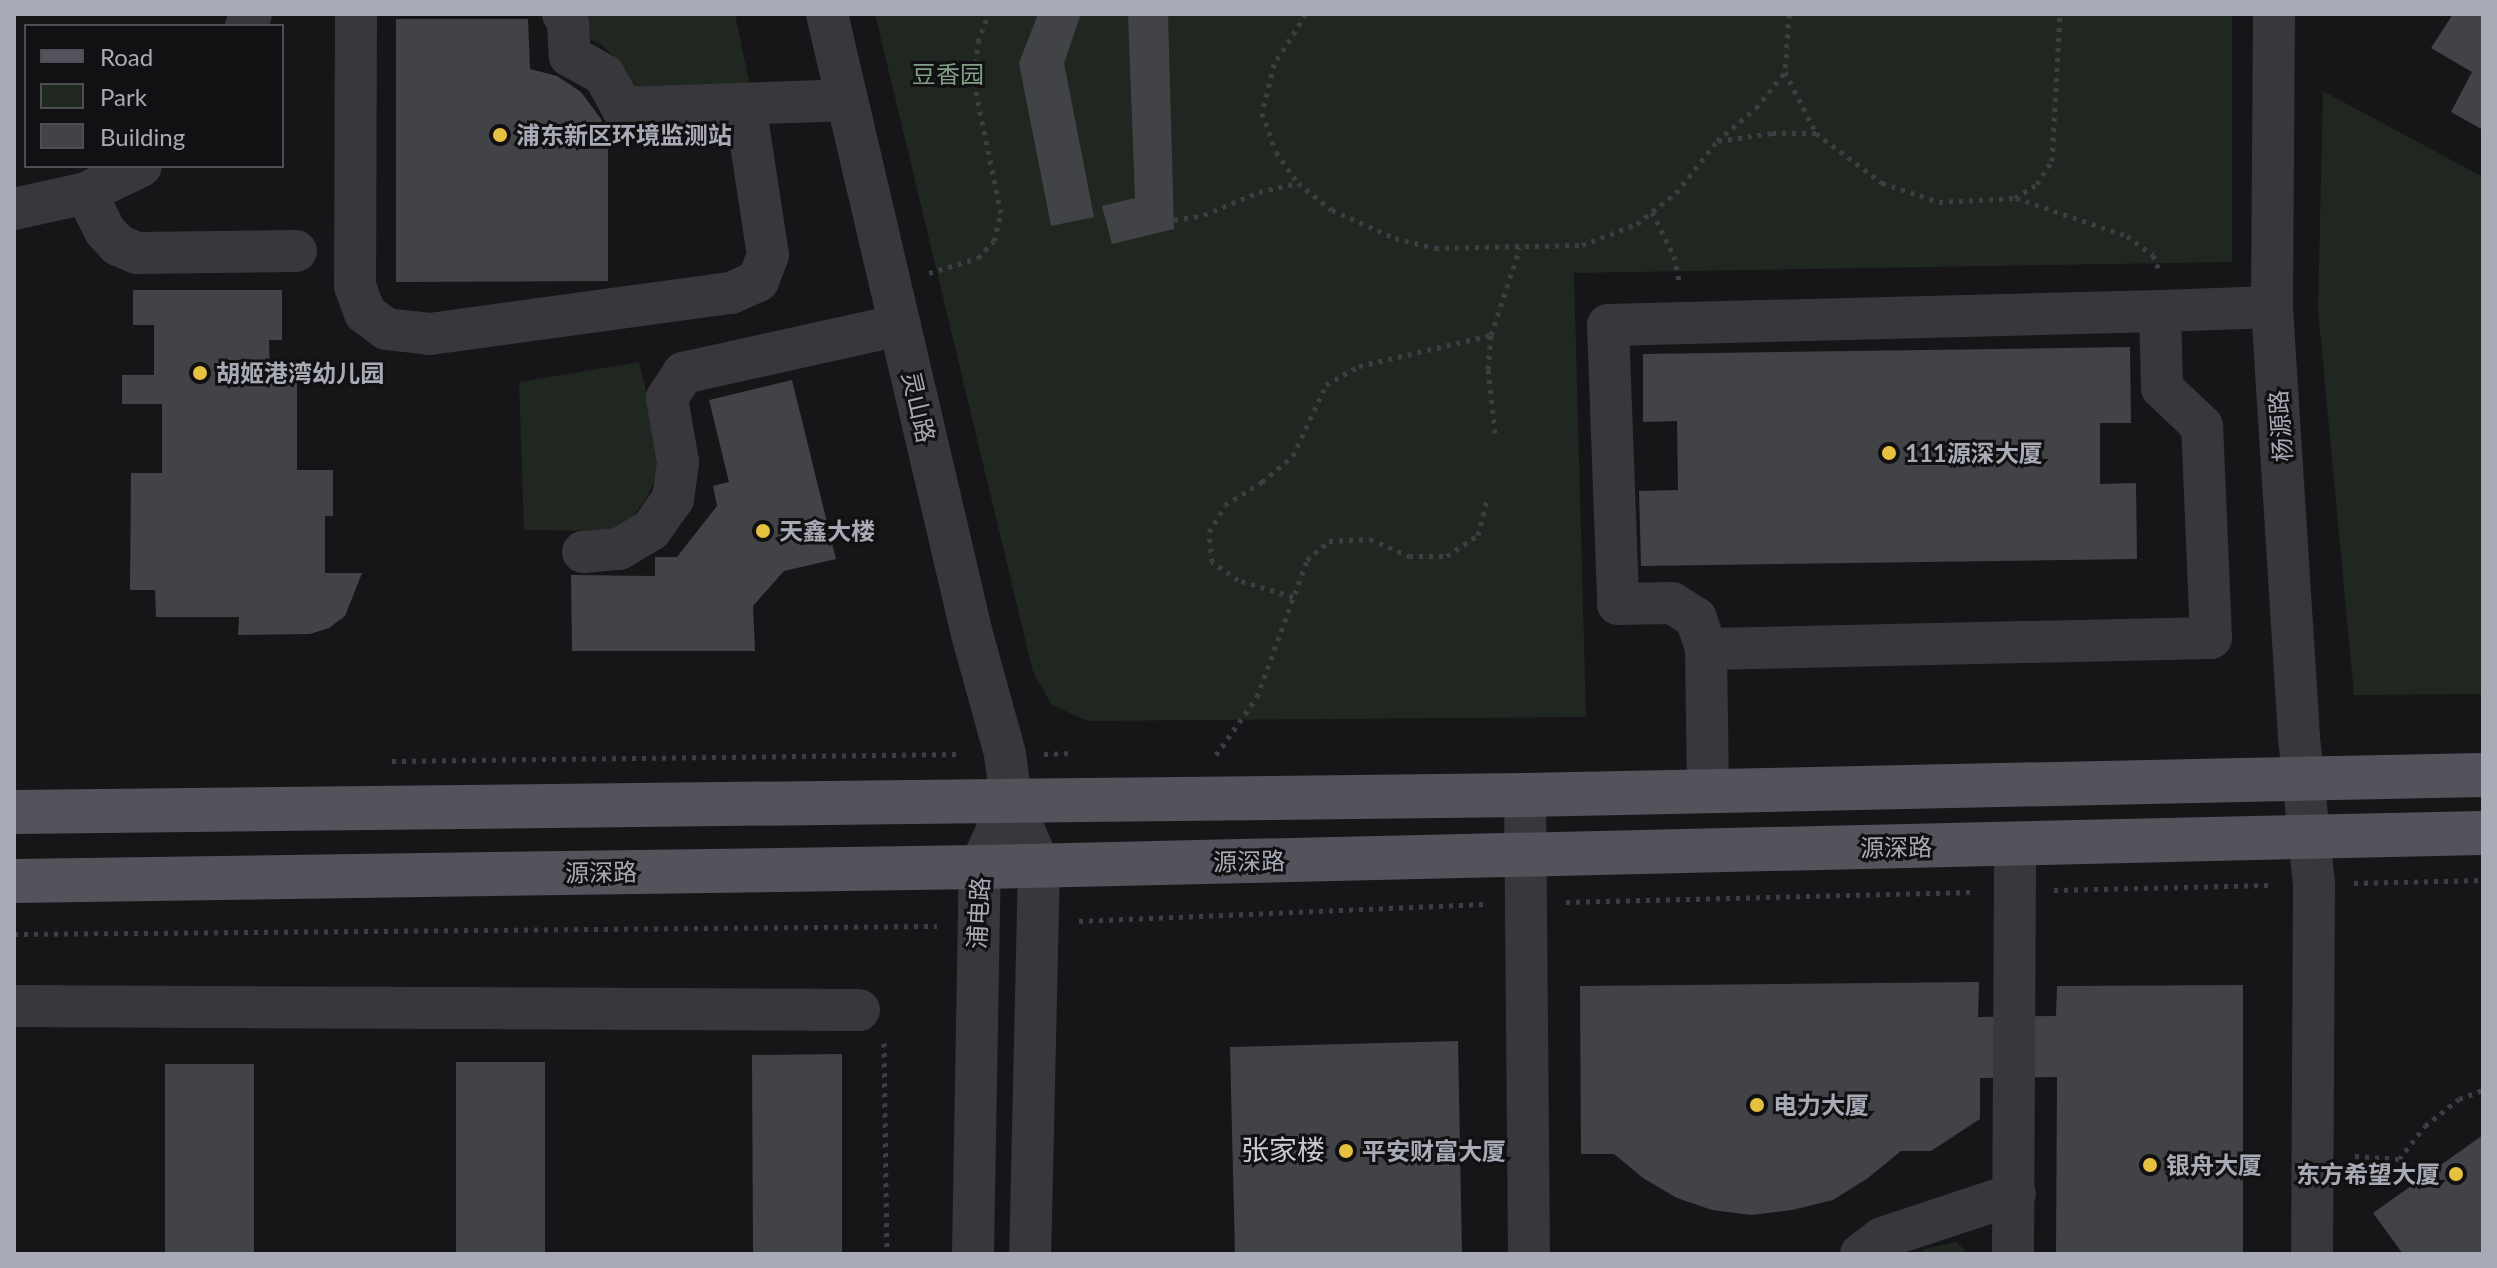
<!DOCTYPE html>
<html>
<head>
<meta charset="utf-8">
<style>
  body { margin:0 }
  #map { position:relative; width:2497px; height:1268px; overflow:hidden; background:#161517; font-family:Lato,"Noto Sans SC",sans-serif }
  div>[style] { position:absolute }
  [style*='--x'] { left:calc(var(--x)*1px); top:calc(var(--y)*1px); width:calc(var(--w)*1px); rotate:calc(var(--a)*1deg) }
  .green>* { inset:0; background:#202721 }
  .building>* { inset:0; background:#424347 }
  .path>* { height:5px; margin-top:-2.5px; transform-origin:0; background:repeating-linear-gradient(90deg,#3d3e43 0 4px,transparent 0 10px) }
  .minor>* { height:42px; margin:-21px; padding:0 21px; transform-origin:21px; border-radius:21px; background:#37373c }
  .major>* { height:44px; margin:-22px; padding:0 22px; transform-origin:22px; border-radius:22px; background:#53545b }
  .dots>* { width:22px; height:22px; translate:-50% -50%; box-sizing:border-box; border:4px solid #111012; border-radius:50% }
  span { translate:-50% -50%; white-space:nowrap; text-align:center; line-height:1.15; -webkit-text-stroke:6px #111012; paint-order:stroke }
  .park-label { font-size:24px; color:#81a086 }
  .poi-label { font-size:24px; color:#a8abb6; font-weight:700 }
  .left { translate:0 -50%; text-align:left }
  .right { translate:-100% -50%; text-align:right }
  .street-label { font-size:24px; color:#a8abb6 }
  .quarter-label { font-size:28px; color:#c9cad3 }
  .frame { position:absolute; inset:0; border:16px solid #a8abb6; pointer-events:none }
  .legend { position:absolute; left:24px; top:24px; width:260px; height:144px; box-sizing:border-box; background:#111012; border:2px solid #4d4e54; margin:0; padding:10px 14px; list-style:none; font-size:24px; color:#a8abb6 }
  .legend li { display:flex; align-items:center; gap:16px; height:40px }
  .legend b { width:40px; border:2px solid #4d4e54 }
</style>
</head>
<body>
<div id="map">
  <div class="green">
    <i style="clip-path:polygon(580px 14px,735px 14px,750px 86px,635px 90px,614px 56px,599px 43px,582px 36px)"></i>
    <i style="clip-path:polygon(875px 14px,2232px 14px,2232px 262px,1574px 273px,1586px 717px,1088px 721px,1052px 705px,1033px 672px)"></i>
    <i style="clip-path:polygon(2323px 91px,2483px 177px,2483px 694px,2354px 695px,2318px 309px)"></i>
    <i style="clip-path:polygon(639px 362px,660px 450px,656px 477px,646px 499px,632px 518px,608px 531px,524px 530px,519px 382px)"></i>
    <i style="clip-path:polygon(1957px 1242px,1968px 1254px,1921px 1254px,1924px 1249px)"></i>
  </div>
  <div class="building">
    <i style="clip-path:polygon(1038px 14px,1081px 14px,1064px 63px,1094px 217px,1051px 226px,1019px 63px)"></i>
    <i style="clip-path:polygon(1128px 14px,1168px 14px,1174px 229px,1112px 244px,1102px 206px,1135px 198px)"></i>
    <i style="clip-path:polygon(2453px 14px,2483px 14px,2483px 130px,2451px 112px,2472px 72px,2431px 48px)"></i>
    <i style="clip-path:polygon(396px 19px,528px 19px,530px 69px,557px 76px,581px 92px,601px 119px,608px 151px,608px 281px,396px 282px)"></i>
    <i style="clip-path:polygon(133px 290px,282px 290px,282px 340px,269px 340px,270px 380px,297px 379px,297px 470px,333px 470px,333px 516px,325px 516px,325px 573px,362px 573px,345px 616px,329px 628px,310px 634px,238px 635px,239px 617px,156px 617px,155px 590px,130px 590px,131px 473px,162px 473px,162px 404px,122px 404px,122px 375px,154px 375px,154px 325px,133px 325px)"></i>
    <i style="clip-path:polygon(2130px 347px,2131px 423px,2100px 423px,2100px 484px,2136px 483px,2137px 559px,1641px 566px,1639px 491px,1678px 490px,1677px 421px,1643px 422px,1643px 354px)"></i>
    <i style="clip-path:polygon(792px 380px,836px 559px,784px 571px,753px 606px,755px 651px,572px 651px,571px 575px,655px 576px,655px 557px,677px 557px,717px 506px,713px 486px,729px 482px,709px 400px)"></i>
    <i style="clip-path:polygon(1979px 982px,1978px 1017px,2056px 1016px,2057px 986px,2243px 985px,2243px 1254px,2056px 1254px,2057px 1077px,1980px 1078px,1980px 1119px,1931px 1151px,1901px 1151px,1868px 1178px,1833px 1200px,1792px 1210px,1751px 1215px,1712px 1210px,1677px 1198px,1643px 1178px,1614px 1154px,1581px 1154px,1580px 986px)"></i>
    <i style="clip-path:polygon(1458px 1041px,1462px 1254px,1235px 1254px,1230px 1047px)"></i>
    <i style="clip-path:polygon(842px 1054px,842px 1254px,753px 1254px,752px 1055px)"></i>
    <i style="clip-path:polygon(456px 1062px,545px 1062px,545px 1254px,456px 1254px)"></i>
    <i style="clip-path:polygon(165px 1064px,254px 1064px,254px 1254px,165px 1254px)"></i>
    <i style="clip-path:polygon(2483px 1135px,2483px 1254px,2403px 1254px,2373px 1213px)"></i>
  </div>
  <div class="path">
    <i style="--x:1306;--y:14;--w:59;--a:122.6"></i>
    <i style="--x:1274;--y:64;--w:50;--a:103.8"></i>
    <i style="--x:1262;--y:113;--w:41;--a:70.3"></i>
    <i style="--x:1276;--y:152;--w:38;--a:55"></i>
    <i style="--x:1298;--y:183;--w:43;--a:38.5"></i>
    <i style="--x:1332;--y:210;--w:69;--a:24"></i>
    <i style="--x:1395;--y:238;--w:41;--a:14"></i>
    <i style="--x:1435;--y:248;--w:147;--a:-1.2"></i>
    <i style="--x:1582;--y:245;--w:59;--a:-20.9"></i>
    <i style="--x:1637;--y:224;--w:50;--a:-38.5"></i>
    <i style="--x:1676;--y:193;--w:66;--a:-51.7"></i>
    <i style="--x:1717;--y:141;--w:51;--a:-40.2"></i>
    <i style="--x:1756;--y:108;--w:46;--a:-51.1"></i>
    <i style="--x:1789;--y:14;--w:58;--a:93.9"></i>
    <i style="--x:1785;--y:72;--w:68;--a:63.1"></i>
    <i style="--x:1816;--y:133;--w:83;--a:37.1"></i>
    <i style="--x:1882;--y:183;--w:60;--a:18.4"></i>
    <i style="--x:1939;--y:202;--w:76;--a:-3"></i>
    <i style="--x:2015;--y:198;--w:26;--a:-32"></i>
    <i style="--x:2037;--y:184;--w:27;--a:-57"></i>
    <i style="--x:2052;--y:161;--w:147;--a:-86.9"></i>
    <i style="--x:1718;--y:141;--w:55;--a:-8.4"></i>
    <i style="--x:1772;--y:133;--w:44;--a:0"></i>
    <i style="--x:2016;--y:198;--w:117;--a:18.9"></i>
    <i style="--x:2127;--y:236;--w:32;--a:36"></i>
    <i style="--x:2153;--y:255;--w:16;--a:68"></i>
    <i style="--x:1652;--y:212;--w:49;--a:63.4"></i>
    <i style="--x:1674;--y:256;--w:26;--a:79"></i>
    <i style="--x:1174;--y:220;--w:30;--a:-9"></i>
    <i style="--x:1204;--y:215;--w:60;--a:-22.7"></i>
    <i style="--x:1259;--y:192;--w:40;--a:-13"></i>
    <i style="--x:929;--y:273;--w:51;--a:-17"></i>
    <i style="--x:978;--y:258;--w:23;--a:-47"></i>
    <i style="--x:994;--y:241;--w:29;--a:-76"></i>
    <i style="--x:1001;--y:213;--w:133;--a:-101.7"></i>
    <i style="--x:974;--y:83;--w:41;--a:-84.4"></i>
    <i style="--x:978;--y:42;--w:30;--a:-70"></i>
    <i style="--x:1495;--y:433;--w:64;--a:-96.2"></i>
    <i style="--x:1488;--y:369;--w:34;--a:-85"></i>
    <i style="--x:1491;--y:335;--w:92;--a:-71.6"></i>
    <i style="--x:1293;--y:597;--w:58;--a:-162.8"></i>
    <i style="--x:1238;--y:580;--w:32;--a:-145"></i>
    <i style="--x:1212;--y:562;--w:30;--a:-96"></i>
    <i style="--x:1209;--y:532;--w:31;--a:-59"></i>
    <i style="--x:1225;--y:505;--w:44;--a:-31.9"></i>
    <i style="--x:1262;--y:482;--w:40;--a:-40"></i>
    <i style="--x:1293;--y:456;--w:78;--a:-65.1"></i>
    <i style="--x:1326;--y:385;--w:38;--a:-30"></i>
    <i style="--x:1359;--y:366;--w:136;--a:-13.2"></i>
    <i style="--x:1044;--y:754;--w:30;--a:-2"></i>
    <i style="--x:1216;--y:755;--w:71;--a:-54.7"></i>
    <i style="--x:1257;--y:697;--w:146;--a:-69.9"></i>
    <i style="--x:1307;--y:560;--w:29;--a:-41"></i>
    <i style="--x:1329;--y:541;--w:41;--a:-2.8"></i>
    <i style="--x:1370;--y:539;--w:43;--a:23.6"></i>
    <i style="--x:1409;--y:556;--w:38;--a:0"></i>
    <i style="--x:1447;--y:556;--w:37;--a:-34"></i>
    <i style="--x:1478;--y:535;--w:40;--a:-75.6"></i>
    <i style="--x:392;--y:761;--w:570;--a:-0.7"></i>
    <i style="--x:2354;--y:883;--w:129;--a:-1.3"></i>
    <i style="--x:2054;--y:890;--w:218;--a:-1.3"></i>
    <i style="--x:1566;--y:902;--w:406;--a:-1.4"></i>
    <i style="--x:1079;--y:921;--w:406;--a:-2.4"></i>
    <i style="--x:14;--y:934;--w:923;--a:-0.5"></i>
    <i style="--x:884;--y:1043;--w:211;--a:89.2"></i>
    <i style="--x:2355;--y:1156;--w:44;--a:3.9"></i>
    <i style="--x:2399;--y:1159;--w:42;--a:-51.8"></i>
    <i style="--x:2425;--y:1126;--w:43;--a:-38.5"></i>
    <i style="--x:2459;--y:1099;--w:26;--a:-21"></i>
  </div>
  <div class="minor">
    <i style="--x:356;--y:14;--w:272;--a:90.2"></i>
    <i style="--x:355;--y:286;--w:29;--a:70"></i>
    <i style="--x:365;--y:313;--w:26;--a:37"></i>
    <i style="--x:386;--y:329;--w:44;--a:6.5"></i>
    <i style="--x:430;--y:334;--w:304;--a:-7.8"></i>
    <i style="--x:731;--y:293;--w:30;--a:-24"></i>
    <i style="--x:758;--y:281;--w:28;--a:-69"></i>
    <i style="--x:768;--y:255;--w:153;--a:-98.7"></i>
    <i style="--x:563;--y:14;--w:10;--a:61"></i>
    <i style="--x:568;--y:23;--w:33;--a:87"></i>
    <i style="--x:570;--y:56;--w:39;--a:29"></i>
    <i style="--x:604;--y:75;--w:38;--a:61"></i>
    <i style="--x:622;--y:108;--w:225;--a:-2"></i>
    <i style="--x:827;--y:14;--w:637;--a:76.84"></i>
    <i style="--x:972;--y:634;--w:124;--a:74.6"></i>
    <i style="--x:1005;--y:754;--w:46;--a:82.6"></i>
    <i style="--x:1011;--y:800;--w:71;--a:66.7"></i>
    <i style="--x:1039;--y:865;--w:389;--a:91.3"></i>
    <i style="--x:2274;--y:14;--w:293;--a:90.4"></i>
    <i style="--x:2272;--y:307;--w:431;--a:86.4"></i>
    <i style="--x:2299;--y:737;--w:148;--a:84.2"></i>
    <i style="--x:2314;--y:884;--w:370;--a:90.3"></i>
    <i style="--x:246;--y:26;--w:13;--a:-67"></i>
    <i style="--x:86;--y:193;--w:42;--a:63.4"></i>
    <i style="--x:105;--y:231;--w:19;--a:47"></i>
    <i style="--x:118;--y:245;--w:21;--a:23"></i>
    <i style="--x:137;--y:253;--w:159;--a:-0.7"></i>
    <i style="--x:14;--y:209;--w:74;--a:-12.5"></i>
    <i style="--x:86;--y:193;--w:61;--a:-26.1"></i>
    <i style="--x:2160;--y:311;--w:112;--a:-2"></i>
    <i style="--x:583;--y:552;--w:36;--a:-5"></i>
    <i style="--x:619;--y:549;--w:37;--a:-31"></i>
    <i style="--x:651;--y:530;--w:38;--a:-55"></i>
    <i style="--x:673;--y:499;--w:37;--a:-82"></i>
    <i style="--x:678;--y:462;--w:65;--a:-99.8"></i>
    <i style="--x:667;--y:398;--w:30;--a:-57"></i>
    <i style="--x:683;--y:373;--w:222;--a:-12.5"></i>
    <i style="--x:1706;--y:649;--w:505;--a:-1.25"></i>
    <i style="--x:2211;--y:638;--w:212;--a:-92.4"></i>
    <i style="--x:2202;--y:426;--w:55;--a:-136.5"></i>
    <i style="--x:2162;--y:388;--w:77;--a:-91.5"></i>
    <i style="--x:2160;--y:311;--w:552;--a:178.55"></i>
    <i style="--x:1608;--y:325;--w:279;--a:87.9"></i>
    <i style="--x:1618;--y:604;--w:54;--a:-1.1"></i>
    <i style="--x:1672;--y:603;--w:28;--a:32"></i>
    <i style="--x:1696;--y:618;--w:33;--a:72"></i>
    <i style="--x:1706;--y:649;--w:141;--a:89.2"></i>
    <i style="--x:1525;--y:795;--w:459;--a:89.5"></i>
    <i style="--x:14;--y:1006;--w:845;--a:0.27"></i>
    <i style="--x:973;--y:1254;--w:387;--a:-89"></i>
    <i style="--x:980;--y:867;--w:74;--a:-65.2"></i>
    <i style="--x:1861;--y:1254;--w:26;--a:-37"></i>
    <i style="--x:1882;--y:1238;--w:140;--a:-18.3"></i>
    <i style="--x:2013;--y:1254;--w:410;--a:-89.7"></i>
  </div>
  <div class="major">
    <i style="--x:14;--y:812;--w:1511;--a:-0.64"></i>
    <i style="--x:1525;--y:795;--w:958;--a:-1.2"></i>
    <i style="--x:14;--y:881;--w:966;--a:-0.83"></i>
    <i style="--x:980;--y:867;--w:1503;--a:-1.3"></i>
  </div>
  <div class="dots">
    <i style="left:500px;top:135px;background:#e6c03f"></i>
    <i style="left:200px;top:373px;background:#e6c03f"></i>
    <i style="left:1889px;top:453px;background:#e6c03f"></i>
    <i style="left:763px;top:531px;background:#e6c03f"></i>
    <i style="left:1757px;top:1105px;background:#e6c03f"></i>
    <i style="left:1346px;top:1151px;background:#e6c03f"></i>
    <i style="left:2150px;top:1165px;background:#e6c03f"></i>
    <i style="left:2456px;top:1174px;background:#e6c03f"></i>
  </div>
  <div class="park-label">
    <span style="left:948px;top:74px">豆香园</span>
  </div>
  <div class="poi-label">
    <span class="left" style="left:516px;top:135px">浦东新区环境监测站</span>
    <span class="left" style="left:216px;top:373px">胡姬港湾幼儿园</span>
    <span class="left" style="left:1905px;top:453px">111源深大厦</span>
    <span class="left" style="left:779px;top:531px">天鑫大楼</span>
    <span class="left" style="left:1773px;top:1105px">电力大厦</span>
    <span class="left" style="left:1362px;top:1151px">平安财富大厦</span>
    <span class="left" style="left:2166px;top:1165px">银舟大厦</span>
    <span class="right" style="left:2440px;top:1174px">东方希望大厦</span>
  </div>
  <div class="street-label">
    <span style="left:919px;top:407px;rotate:77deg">灵山路</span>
    <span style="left:2280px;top:426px;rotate:-94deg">杨源路</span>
    <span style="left:1896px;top:847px;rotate:-1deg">源深路</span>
    <span style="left:1249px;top:861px;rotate:-1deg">源深路</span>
    <span style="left:601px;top:872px;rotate:-1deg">源深路</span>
    <span style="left:978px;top:913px;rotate:-87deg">浦电路</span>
  </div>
  <div class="quarter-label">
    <span style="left:1283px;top:1149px">张家楼</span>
  </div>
  <div class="frame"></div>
  <ul class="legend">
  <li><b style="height:10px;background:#53545b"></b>Road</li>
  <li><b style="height:22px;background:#202721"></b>Park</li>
  <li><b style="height:22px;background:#424347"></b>Building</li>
  </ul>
</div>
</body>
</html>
